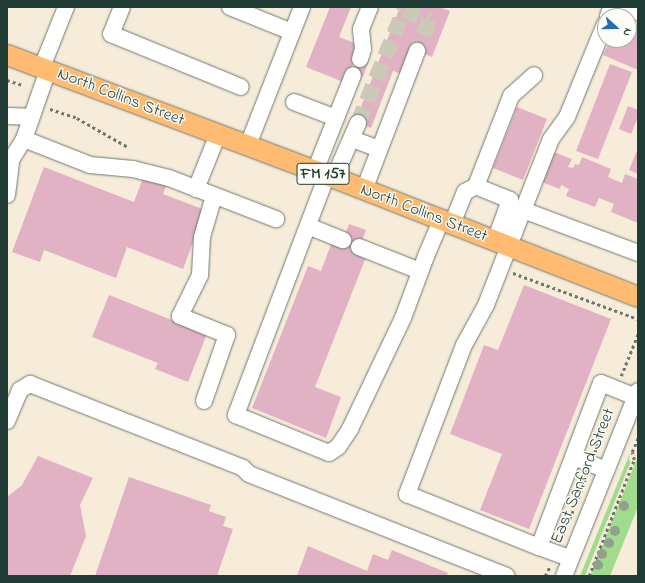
<!DOCTYPE html>
<html>
<head>
<meta charset="utf-8">
<style>
  body { margin:0 }
  #map { position:relative; width:645px; height:583px; overflow:hidden; background:#f7ecda; font-family:"Indie Flower",sans-serif }
  div>[style] { position:absolute }
  [style*='--x'] { left:calc(var(--x)*1px); top:calc(var(--y)*1px); width:calc(var(--w)*1px); rotate:calc(var(--a)*1deg) }
  .green>* { inset:0; background:#a1db8d }
  .building>* { inset:0; background:#e1b1c4 }
  .minor-tunnel>* { height:16px; margin-top:-8px; transform-origin:0; background:repeating-linear-gradient(90deg,#ccc9b9 0 16px,transparent 0 24px) }
  .path>* { height:2.5px; margin-top:-1.25px; transform-origin:0; background:repeating-linear-gradient(90deg,#6b7a6e 0 3px,transparent 0 6px) }
  .roads { filter:drop-shadow(0 0 1px #6b7a6e) drop-shadow(0 0 1px #6b7a6e) }
  .minor>* { height:16px; margin:-8px; padding:0 8px; transform-origin:8px; border-radius:8px; background:#fff }
  .major>* { height:20px; margin:-10px; padding:0 10px; transform-origin:10px; border-radius:10px; background:#ffbb71 }
  .trees>* { width:10px; height:10px; margin:-5px; border-radius:50%; background:#92a18b }
  span { translate:-50% -50%; white-space:nowrap; text-align:center; line-height:1.15; -webkit-text-stroke:3px #fdfcf7; paint-order:stroke }
  .shield-label span { padding:1px 3px; background:#fdfcf7; border:1px solid; border-radius:3px; -webkit-text-stroke-width:0 }
  .shield-label { font-size:16px; color:#1f3d34; font-weight:700 }
  .street-label { font-size:17px; color:#1f3d34 }
  .frame { position:absolute; inset:0; border:8px solid #1f3d34; pointer-events:none }
  .north { position:absolute; left:597px; top:8px; width:40px; height:40px; box-sizing:border-box; background:#fdfcf7; border:1px solid #a4b0a9; border-radius:50%; rotate:111deg; font-size:11px; font-weight:700; line-height:16px; text-align:center; color:#1f3d34 }
  .north::after { content:''; display:block; margin:auto; width:14px; height:18px; background:#1f6fb2; clip-path:polygon(50% 0,100% 100%,50% 72%,0 100%) }
</style>
</head>
<body>
<div id="map">
  <div class="green">
    <i style="clip-path:polygon(630px 453px,629px 461px,631px 461px,585px 576px,580px 576px)"></i>
    <i style="clip-path:polygon(637px 459px,638px 507px,610px 576px,590px 576px)"></i>
  </div>
  <div class="building">
    <i style="clip-path:polygon(330px 7px,351px 7px,339px 37px,360px 45px,346px 83px,306px 67px)"></i>
    <i style="clip-path:polygon(400px 7px,439px 7px,450px 11px,432px 57px,412px 49px,402px 74px,393px 71px,371px 128px,355px 122px)"></i>
    <i style="clip-path:polygon(629px 28px,638px 32px,638px 70px,603px 55px,610px 40px,629px 40px)"></i>
    <i style="clip-path:polygon(362px 57px,369px 60px,363px 77px,355px 74px)"></i>
    <i style="clip-path:polygon(610px 64px,632px 72px,598px 159px,576px 151px)"></i>
    <i style="clip-path:polygon(628px 106px,638px 110px,638px 117px,631px 134px,619px 129px)"></i>
    <i style="clip-path:polygon(517px 107px,547px 119px,523px 180px,493px 168px)"></i>
    <i style="clip-path:polygon(638px 148px,638px 174px,629px 170px)"></i>
    <i style="clip-path:polygon(551px 151px,572px 159px,568px 167px,573px 168px,575px 164px,579px 165px,582px 157px,611px 169px,608px 177px,622px 183px,625px 174px,638px 179px,638px 223px,611px 212px,614px 204px,599px 198px,595px 207px,566px 196px,569px 189px,561px 185px,560px 189px,539px 181px)"></i>
    <i style="clip-path:polygon(44px 167px,134px 202px,143px 178px,166px 186px,163px 194px,205px 210px,183px 269px,127px 247px,116px 278px,44px 250px,40px 262px,12px 252px)"></i>
    <i style="clip-path:polygon(349px 224px,366px 230px,359px 249px,368px 252px,315px 387px,341px 397px,326px 438px,252px 408px,308px 266px,321px 271px,333px 239px,342px 243px)"></i>
    <i style="clip-path:polygon(524px 285px,611px 319px,529px 529px,480px 510px,502px 454px,450px 434px,484px 345px,498px 350px)"></i>
    <i style="clip-path:polygon(109px 295px,207px 334px,188px 382px,155px 369px,158px 363px,92px 337px)"></i>
    <i style="clip-path:polygon(38px 456px,93px 478px,80px 505px,86px 536px,70px 576px,7px 576px,7px 497px,22px 485px)"></i>
    <i style="clip-path:polygon(129px 477px,211px 505px,209px 511px,226px 517px,223px 526px,233px 529px,217px 576px,95px 576px)"></i>
    <i style="clip-path:polygon(308px 546px,367px 571px,373px 554px,388px 560px,392px 550px,448px 573px,447px 576px,297px 576px)"></i>
  </div>
  <div class="minor-tunnel">
    <i style="--x:358;--y:123;--w:122;--a:-67.8"></i>
    <i style="--x:404;--y:10;--w:27;--a:22"></i>
    <i style="--x:429;--y:20;--w:33;--a:111"></i>
  </div>
  <div class="path">
    <i style="--x:7;--y:80;--w:16;--a:18"></i>
    <i style="--x:50;--y:109;--w:28;--a:18"></i>
    <i style="--x:77;--y:118;--w:59;--a:29.6"></i>
    <i style="--x:513;--y:273;--w:133;--a:20.2"></i>
    <i style="--x:621;--y:376;--w:45;--a:-68"></i>
    <i style="--x:595;--y:452;--w:24;--a:-78"></i>
    <i style="--x:576;--y:504;--w:29;--a:-70"></i>
    <i style="--x:560;--y:541;--w:33;--a:-67"></i>
    <i style="--x:545;--y:576;--w:11;--a:-63"></i>
    <i style="--x:589;--y:576;--w:124;--a:-68.8"></i>
    <i style="--x:634;--y:460;--w:8;--a:-104"></i>
    <i style="--x:632;--y:452;--w:15;--a:-67"></i>
  </div>
  <div class="roads">
    <div class="minor">
      <i style="--x:122;--y:7;--w:29;--a:112"></i>
      <i style="--x:111;--y:34;--w:140;--a:22.2"></i>
      <i style="--x:230;--y:7;--w:67;--a:22"></i>
      <i style="--x:626;--y:7;--w:13;--a:23"></i>
      <i style="--x:608;--y:16;--w:10;--a:-66"></i>
      <i style="--x:605;--y:24;--w:100;--a:112.2"></i>
      <i style="--x:567;--y:117;--w:27;--a:126"></i>
      <i style="--x:551;--y:139;--w:76;--a:111.5"></i>
      <i style="--x:523;--y:210;--w:123;--a:20.5"></i>
      <i style="--x:360;--y:59;--w:10;--a:-73"></i>
      <i style="--x:363;--y:49;--w:20;--a:-96"></i>
      <i style="--x:361;--y:29;--w:24;--a:-68"></i>
      <i style="--x:42;--y:67;--w:65;--a:-68.2"></i>
      <i style="--x:294;--y:102;--w:45;--a:20.9"></i>
      <i style="--x:7;--y:116;--w:24;--a:2"></i>
      <i style="--x:24;--y:139;--w:71;--a:21.5"></i>
      <i style="--x:90;--y:165;--w:43;--a:5.3"></i>
      <i style="--x:133;--y:169;--w:37;--a:14"></i>
      <i style="--x:169;--y:178;--w:115;--a:21"></i>
      <i style="--x:352;--y:139;--w:29;--a:20"></i>
      <i style="--x:248;--y:145;--w:148;--a:-68.6"></i>
      <i style="--x:315;--y:171;--w:103;--a:-68.4"></i>
      <i style="--x:327;--y:175;--w:257;--a:110.8"></i>
      <i style="--x:236;--y:415;--w:100;--a:22.2"></i>
      <i style="--x:329;--y:453;--w:11;--a:-34"></i>
      <i style="--x:338;--y:447;--w:22;--a:-56"></i>
      <i style="--x:350;--y:429;--w:123;--a:-64.5"></i>
      <i style="--x:403;--y:318;--w:66;--a:-69.6"></i>
      <i style="--x:426;--y:256;--w:39;--a:-67"></i>
      <i style="--x:334;--y:178;--w:60;--a:-66.4"></i>
      <i style="--x:196;--y:189;--w:59;--a:-68.2"></i>
      <i style="--x:364;--y:190;--w:149;--a:-69.1"></i>
      <i style="--x:7;--y:195;--w:35;--a:-83"></i>
      <i style="--x:11;--y:160;--w:25;--a:-58"></i>
      <i style="--x:24;--y:139;--w:73;--a:-70.8"></i>
      <i style="--x:523;--y:210;--w:102;--a:111.3"></i>
      <i style="--x:486;--y:305;--w:46;--a:118.8"></i>
      <i style="--x:464;--y:345;--w:160;--a:110.9"></i>
      <i style="--x:407;--y:494;--w:142;--a:21.9"></i>
      <i style="--x:539;--y:547;--w:175;--a:-69.3"></i>
      <i style="--x:601;--y:383;--w:40;--a:22"></i>
      <i style="--x:452;--y:224;--w:35;--a:-68"></i>
      <i style="--x:465;--y:192;--w:13;--a:-29"></i>
      <i style="--x:308;--y:226;--w:38;--a:22"></i>
      <i style="--x:495;--y:241;--w:44;--a:-69.9"></i>
      <i style="--x:510;--y:200;--w:37;--a:-158"></i>
      <i style="--x:476;--y:186;--w:97;--a:-68.7"></i>
      <i style="--x:511;--y:96;--w:31;--a:-42"></i>
      <i style="--x:359;--y:247;--w:66;--a:21.5"></i>
      <i style="--x:204;--y:401;--w:70;--a:-70.8"></i>
      <i style="--x:227;--y:335;--w:51;--a:-158"></i>
      <i style="--x:180;--y:316;--w:46;--a:-64"></i>
      <i style="--x:200;--y:275;--w:38;--a:-87"></i>
      <i style="--x:202;--y:237;--w:43;--a:-73.7"></i>
      <i style="--x:7;--y:421;--w:34;--a:-67"></i>
      <i style="--x:20;--y:390;--w:12;--a:-31"></i>
      <i style="--x:30;--y:384;--w:229;--a:21.5"></i>
      <i style="--x:243;--y:468;--w:8;--a:45"></i>
      <i style="--x:249;--y:474;--w:277;--a:21.6"></i>
      <i style="--x:574;--y:457;--w:35;--a:22"></i>
      <i style="--x:539;--y:547;--w:33;--a:20"></i>
      <i style="--x:564;--y:576;--w:199;--a:-68.2"></i>
    </div>
    <div class="major">
      <i style="--x:7;--y:55;--w:342;--a:20.6"></i>
      <i style="--x:327;--y:175;--w:334;--a:21.4"></i>
    </div>
  </div>
  <div class="trees">
    <i style="left:624px;top:506px"></i>
    <i style="left:615px;top:531px"></i>
    <i style="left:609px;top:543px"></i>
    <i style="left:602px;top:554px"></i>
    <i style="left:598px;top:565px"></i>
  </div>
  <div class="shield-label">
    <span style="left:323px;top:174px">FM 157</span>
  </div>
  <div class="street-label">
    <span style="left:121px;top:97px;rotate:21deg">North Collins Street</span>
    <span style="left:424px;top:213px;rotate:21deg">North Collins Street</span>
    <span style="left:583px;top:476px;rotate:-68deg">East Sanford Street</span>
  </div>
  <div class="frame"></div>
  <div class="north">N</div>
</div>
</body>
</html>
